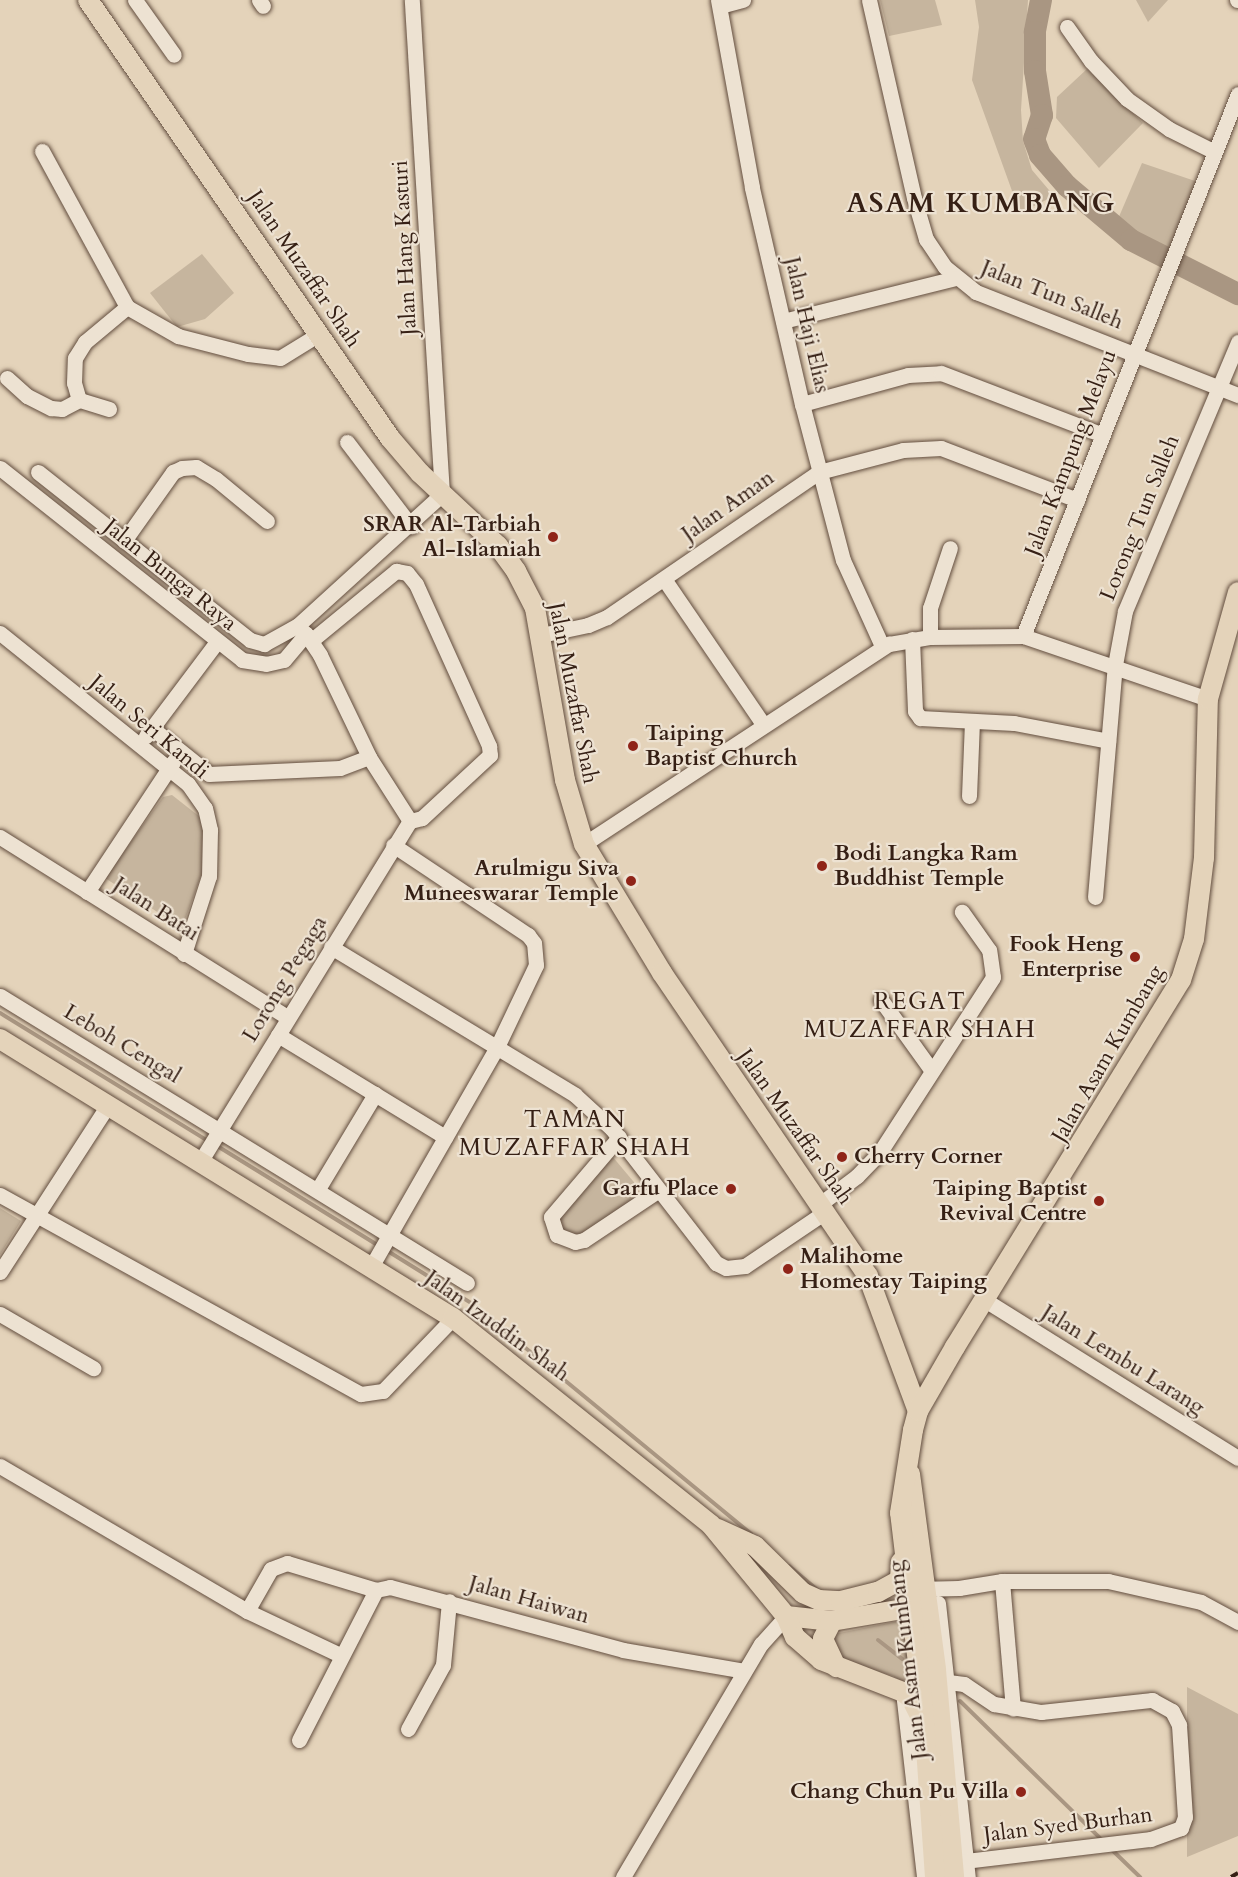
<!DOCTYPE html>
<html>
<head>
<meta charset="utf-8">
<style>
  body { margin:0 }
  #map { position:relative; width:1238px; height:1877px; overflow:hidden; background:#e4d3ba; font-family:Cardo,serif }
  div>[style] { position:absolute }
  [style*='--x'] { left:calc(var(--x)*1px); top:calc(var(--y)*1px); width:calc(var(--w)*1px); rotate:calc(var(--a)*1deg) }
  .green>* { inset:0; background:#c6b59e }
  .stream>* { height:4px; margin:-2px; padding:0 2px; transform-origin:2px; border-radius:2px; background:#a99682 }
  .river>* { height:22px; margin:-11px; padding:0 11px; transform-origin:11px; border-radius:11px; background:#a99682 }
  .roads { filter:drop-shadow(0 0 2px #624d3e) drop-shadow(0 0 2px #624d3e) }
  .minor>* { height:15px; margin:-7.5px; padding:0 7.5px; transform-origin:7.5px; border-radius:7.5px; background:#ede2d2 }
  .major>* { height:20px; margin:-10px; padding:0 10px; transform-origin:10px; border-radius:10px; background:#e4d3ba }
  .rail>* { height:4px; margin-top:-2px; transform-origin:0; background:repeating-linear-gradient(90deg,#362015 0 10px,transparent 0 20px) }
  .dots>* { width:16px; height:16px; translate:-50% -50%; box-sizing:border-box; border:3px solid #ede2d2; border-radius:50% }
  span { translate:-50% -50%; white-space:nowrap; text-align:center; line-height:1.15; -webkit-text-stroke:4.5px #ede2d2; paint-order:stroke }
  .street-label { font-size:22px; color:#362015 }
  .poi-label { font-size:22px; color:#362015; font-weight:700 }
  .right { translate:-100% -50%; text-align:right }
  .left { translate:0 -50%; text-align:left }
  .neighbourhood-label { font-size:24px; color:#362015; letter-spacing:1.5px }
  .district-label { font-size:28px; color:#362015; font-weight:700; letter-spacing:1.5px }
</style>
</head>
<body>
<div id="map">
  <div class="green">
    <i style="clip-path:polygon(880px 0,935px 0,942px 25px,889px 36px)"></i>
    <i style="clip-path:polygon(975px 0,1028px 0,1021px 110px,1023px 141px,1032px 170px,1054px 196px,1020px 213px,972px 80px,979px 27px)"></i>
    <i style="clip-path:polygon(1136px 0,1168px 0,1148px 22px)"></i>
    <i style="clip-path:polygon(1087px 69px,1143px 123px,1099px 168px,1056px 118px,1057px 97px)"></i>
    <i style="clip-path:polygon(1142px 163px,1198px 182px,1171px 256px,1137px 237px,1118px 219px)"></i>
    <i style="clip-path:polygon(202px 254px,234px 293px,205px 319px,177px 327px,150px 293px)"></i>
    <i style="clip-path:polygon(172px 795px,200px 817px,205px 846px,203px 870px,182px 928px,105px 878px,163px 797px)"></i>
    <i style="clip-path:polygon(612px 1156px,638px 1187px,637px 1197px,578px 1239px,557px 1229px,561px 1206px)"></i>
    <i style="clip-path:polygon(0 1208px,21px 1221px,0 1255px)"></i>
    <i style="clip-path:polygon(904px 1620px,911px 1688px,893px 1676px,837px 1659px,829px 1635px)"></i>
    <i style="clip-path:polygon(1187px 1687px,1238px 1714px,1238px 1836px,1187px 1857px)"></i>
  </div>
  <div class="stream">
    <i style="--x:0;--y:1013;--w:244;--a:31.6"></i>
    <i style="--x:214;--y:1144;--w:194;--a:31.7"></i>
    <i style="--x:386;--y:1250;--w:100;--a:31.9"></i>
    <i style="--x:471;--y:1303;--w:363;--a:39.5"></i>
    <i style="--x:789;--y:1566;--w:38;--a:40"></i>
    <i style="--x:878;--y:1640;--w:31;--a:38"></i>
    <i style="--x:960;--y:1701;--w:200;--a:44.4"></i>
    <i style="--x:1110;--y:1848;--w:42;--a:44"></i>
  </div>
  <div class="river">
    <i style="--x:1041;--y:0;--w:33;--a:101"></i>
    <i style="--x:1035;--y:32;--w:39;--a:90"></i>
    <i style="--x:1035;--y:71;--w:45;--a:81"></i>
    <i style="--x:1042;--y:115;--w:25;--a:108"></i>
    <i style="--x:1034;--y:139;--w:17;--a:69"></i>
    <i style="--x:1040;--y:155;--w:41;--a:48.9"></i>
    <i style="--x:1067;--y:186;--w:84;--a:40.2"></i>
    <i style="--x:1131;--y:240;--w:120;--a:26.8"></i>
  </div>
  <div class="roads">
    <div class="minor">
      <i style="--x:135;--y:0;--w:67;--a:54.7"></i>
      <i style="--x:259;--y:0;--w:7;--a:56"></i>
      <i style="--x:718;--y:0;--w:191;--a:79.7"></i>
      <i style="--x:752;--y:188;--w:222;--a:77"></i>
      <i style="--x:802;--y:404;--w:161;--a:75.3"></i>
      <i style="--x:843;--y:560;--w:94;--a:65.6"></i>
      <i style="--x:869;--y:0;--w:203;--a:77.2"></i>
      <i style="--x:914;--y:198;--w:43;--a:73.7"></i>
      <i style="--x:926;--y:239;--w:34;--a:56"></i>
      <i style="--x:945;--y:267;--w:40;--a:39"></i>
      <i style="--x:976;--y:292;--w:282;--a:21.5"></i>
      <i style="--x:1237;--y:0;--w:1;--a:0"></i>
      <i style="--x:720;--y:6;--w:24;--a:-15"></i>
      <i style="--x:1067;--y:27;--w:42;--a:54.8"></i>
      <i style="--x:1091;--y:61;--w:52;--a:46.5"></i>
      <i style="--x:1127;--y:99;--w:52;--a:35.5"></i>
      <i style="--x:1169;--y:129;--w:51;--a:26.6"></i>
      <i style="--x:42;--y:151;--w:178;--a:61.4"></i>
      <i style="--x:127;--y:307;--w:59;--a:29.6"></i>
      <i style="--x:178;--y:336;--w:72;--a:14.4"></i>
      <i style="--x:248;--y:354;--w:32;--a:7"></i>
      <i style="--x:280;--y:358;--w:46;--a:-31.6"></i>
      <i style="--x:783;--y:321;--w:178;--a:-14"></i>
      <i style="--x:7;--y:378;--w:27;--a:42"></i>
      <i style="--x:27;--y:396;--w:27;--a:27"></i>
      <i style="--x:51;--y:408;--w:11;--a:5"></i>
      <i style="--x:62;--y:409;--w:19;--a:-28"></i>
      <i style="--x:802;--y:404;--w:110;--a:-15.3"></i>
      <i style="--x:908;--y:375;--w:33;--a:-3"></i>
      <i style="--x:941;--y:373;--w:173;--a:20.9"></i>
      <i style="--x:109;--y:409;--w:31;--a:-163"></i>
      <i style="--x:79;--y:400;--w:18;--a:-106"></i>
      <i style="--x:74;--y:383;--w:25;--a:-88"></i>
      <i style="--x:75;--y:358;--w:19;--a:-58"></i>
      <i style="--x:85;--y:342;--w:55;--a:-39.8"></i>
      <i style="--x:347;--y:442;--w:106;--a:52.7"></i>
      <i style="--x:0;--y:468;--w:309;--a:38.4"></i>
      <i style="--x:242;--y:660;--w:24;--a:9"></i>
      <i style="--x:266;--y:664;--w:18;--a:-13"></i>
      <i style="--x:284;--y:660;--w:34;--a:-50"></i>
      <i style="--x:306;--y:634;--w:9;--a:-139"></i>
      <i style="--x:38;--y:472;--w:270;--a:38.4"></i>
      <i style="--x:250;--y:640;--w:15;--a:16"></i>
      <i style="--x:264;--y:644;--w:38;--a:-29"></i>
      <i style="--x:297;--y:626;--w:196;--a:-42.3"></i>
      <i style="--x:442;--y:494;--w:495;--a:-93.5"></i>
      <i style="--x:124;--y:541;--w:85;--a:-54.6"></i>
      <i style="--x:173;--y:472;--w:10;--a:-24"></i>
      <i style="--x:182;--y:468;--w:14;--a:-4"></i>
      <i style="--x:196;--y:467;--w:23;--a:31"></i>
      <i style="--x:216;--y:479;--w:66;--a:39.5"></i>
      <i style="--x:664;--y:579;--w:176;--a:55.7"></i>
      <i style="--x:0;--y:633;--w:241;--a:38.8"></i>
      <i style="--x:188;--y:784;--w:29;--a:55"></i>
      <i style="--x:205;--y:808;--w:23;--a:77"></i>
      <i style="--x:210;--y:830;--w:46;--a:91.2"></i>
      <i style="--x:209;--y:876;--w:82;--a:107.8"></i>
      <i style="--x:306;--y:634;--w:25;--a:56"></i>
      <i style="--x:320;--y:655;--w:113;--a:64.3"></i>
      <i style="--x:369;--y:757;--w:76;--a:57.4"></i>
      <i style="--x:541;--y:635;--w:48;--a:-12"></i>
      <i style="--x:588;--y:625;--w:21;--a:-23"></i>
      <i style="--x:607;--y:617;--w:257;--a:-34.4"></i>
      <i style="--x:819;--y:472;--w:87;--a:-14.7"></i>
      <i style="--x:903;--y:450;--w:38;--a:-3"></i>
      <i style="--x:941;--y:448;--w:146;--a:20.9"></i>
      <i style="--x:1023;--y:636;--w:583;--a:-68.36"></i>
      <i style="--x:930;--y:637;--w:29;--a:-90"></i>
      <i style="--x:930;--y:608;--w:63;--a:-71.6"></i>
      <i style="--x:912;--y:639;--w:72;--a:87.6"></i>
      <i style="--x:915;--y:711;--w:9;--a:54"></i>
      <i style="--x:920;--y:718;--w:94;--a:3"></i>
      <i style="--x:1014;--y:723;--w:96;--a:10.8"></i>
      <i style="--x:312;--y:640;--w:109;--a:-39.4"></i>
      <i style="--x:396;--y:571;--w:11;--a:10"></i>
      <i style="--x:407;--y:573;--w:14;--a:51"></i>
      <i style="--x:416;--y:584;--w:178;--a:65.7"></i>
      <i style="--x:489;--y:746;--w:9;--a:84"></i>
      <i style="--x:490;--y:755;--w:93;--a:137.2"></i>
      <i style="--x:422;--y:818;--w:12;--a:166"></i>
      <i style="--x:152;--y:728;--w:73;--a:38.9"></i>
      <i style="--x:209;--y:774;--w:131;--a:-2.6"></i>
      <i style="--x:340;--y:768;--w:31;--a:-21"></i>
      <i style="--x:146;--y:736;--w:116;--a:-53"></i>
      <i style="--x:969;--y:796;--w:74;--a:-87.7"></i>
      <i style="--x:0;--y:837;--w:340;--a:32.1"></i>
      <i style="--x:584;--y:844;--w:365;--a:-33.3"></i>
      <i style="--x:889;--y:644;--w:42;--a:-9.7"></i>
      <i style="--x:930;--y:637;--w:93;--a:-0.6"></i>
      <i style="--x:1023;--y:636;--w:195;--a:18.8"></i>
      <i style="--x:87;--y:892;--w:156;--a:-56.5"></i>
      <i style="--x:1095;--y:897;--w:233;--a:-85.1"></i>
      <i style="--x:1115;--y:665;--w:55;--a:-79.5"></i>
      <i style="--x:1125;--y:611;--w:292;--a:-67.2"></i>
      <i style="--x:331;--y:947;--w:285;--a:31.2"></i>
      <i style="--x:575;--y:1095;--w:50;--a:42.6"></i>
      <i style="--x:612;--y:1129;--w:170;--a:52.2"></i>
      <i style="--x:716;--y:1263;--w:11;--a:27"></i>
      <i style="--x:726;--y:1268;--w:19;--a:-6"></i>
      <i style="--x:745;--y:1266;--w:97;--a:-34"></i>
      <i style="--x:0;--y:996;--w:548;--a:31.57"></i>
      <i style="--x:881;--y:1000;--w:87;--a:54.3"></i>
      <i style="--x:278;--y:1035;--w:196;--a:31.4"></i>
      <i style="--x:619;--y:1137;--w:105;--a:130.4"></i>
      <i style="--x:551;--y:1217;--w:19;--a:72"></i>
      <i style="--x:557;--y:1235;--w:19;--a:21"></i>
      <i style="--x:575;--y:1242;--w:9;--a:-13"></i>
      <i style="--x:584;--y:1240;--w:90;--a:-33.7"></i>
      <i style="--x:200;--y:1162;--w:400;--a:-58.4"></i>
      <i style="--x:318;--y:1189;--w:111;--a:-59"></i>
      <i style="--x:0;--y:1195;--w:412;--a:28.9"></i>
      <i style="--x:361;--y:1394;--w:22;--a:-8"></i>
      <i style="--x:383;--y:1391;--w:101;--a:-46.2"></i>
      <i style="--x:820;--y:1204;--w:46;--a:-37.1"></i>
      <i style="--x:857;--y:1176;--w:33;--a:-46"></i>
      <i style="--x:880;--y:1152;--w:208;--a:-57.1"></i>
      <i style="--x:993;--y:977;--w:27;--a:-98"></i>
      <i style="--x:989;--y:950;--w:47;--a:-125.4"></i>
      <i style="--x:371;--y:1267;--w:251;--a:-60.2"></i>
      <i style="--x:496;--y:1049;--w:93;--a:-64.5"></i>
      <i style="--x:536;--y:965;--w:22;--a:-95"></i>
      <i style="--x:534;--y:943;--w:10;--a:-127"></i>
      <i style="--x:528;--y:935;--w:162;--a:-146.3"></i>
      <i style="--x:0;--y:1272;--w:199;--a:-57.1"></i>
      <i style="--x:985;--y:1300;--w:298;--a:32"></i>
      <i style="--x:0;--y:1314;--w:108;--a:30.1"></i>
      <i style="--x:0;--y:1466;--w:286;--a:30.4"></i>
      <i style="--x:247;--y:1611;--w:103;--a:25.3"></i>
      <i style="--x:1002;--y:1581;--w:128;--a:85.1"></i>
      <i style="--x:916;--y:1589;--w:43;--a:-1.3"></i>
      <i style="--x:959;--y:1588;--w:44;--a:-9.2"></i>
      <i style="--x:1002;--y:1581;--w:106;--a:0"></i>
      <i style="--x:1108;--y:1581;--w:95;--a:12.7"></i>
      <i style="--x:1201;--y:1602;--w:42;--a:28.4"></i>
      <i style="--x:938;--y:1603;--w:276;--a:83.8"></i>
      <i style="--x:247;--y:1611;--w:48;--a:-60.3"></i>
      <i style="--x:271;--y:1569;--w:17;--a:-21"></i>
      <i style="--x:287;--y:1563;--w:93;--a:16.9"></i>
      <i style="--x:948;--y:1682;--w:16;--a:7"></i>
      <i style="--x:964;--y:1684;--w:36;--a:34"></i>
      <i style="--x:994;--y:1704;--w:48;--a:9.7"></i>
      <i style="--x:1041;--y:1712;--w:112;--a:-6.2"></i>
      <i style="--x:1152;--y:1700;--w:23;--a:29"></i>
      <i style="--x:1172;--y:1711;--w:16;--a:63"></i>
      <i style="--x:1179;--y:1725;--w:92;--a:86.3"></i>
      <i style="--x:1185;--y:1817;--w:12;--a:110"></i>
      <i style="--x:1181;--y:1828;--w:33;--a:160"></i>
      <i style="--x:1150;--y:1839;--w:186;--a:173.2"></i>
      <i style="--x:903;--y:1692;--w:186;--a:83.5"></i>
      <i style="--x:408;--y:1729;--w:73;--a:-61.3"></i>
      <i style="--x:443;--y:1665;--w:64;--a:-84.6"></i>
      <i style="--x:299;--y:1740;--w:169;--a:-62.8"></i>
      <i style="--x:376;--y:1590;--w:14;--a:-12"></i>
      <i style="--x:390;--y:1587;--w:241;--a:15.1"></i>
      <i style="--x:623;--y:1650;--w:123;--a:9.8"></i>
      <i style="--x:623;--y:1877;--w:271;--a:-59.4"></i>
      <i style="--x:761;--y:1644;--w:38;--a:-48"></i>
    </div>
    <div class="major">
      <i style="--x:88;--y:0;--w:532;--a:55.41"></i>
      <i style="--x:390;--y:438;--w:46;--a:49.4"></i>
      <i style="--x:420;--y:473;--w:107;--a:43.1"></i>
      <i style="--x:498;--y:546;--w:31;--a:54"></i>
      <i style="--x:516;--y:571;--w:42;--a:62.8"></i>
      <i style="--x:535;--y:608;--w:175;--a:80.1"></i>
      <i style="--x:565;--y:780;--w:67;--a:73.5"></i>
      <i style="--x:584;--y:844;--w:151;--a:58.8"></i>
      <i style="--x:662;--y:973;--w:366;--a:55.8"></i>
      <i style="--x:868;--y:1276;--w:144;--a:69.7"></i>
      <i style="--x:0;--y:1039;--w:532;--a:31.63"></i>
      <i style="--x:453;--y:1318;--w:331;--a:38.7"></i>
      <i style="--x:711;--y:1525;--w:118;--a:50.5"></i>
      <i style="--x:786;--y:1616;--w:46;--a:6.2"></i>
      <i style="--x:832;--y:1621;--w:96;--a:-9.6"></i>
      <i style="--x:910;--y:1474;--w:198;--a:82.4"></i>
      <i style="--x:936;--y:1670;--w:208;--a:85"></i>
      <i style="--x:718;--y:1529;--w:41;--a:24.7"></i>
      <i style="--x:755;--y:1546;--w:67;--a:44.4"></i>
      <i style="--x:803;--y:1593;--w:17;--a:24"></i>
      <i style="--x:819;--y:1600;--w:22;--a:3"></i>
      <i style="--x:841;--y:1601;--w:38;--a:-14"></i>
      <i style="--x:878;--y:1592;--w:25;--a:-29"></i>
      <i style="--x:900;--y:1580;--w:18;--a:-87"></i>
      <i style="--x:786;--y:1616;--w:23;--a:67"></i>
      <i style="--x:795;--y:1637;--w:35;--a:41"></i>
      <i style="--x:821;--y:1660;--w:88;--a:21.3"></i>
      <i style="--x:903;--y:1692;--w:10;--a:37"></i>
      <i style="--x:911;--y:1698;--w:22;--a:63"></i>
      <i style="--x:832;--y:1621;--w:20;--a:117"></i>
      <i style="--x:823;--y:1639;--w:31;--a:65"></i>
      <i style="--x:935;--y:1877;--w:172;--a:-94"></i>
      <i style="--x:923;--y:1705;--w:193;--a:-96.8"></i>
      <i style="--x:900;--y:1513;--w:84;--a:-81.1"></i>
      <i style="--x:913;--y:1430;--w:20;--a:-75"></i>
      <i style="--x:918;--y:1411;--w:74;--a:-60"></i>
      <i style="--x:955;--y:1347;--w:431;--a:-58.4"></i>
      <i style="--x:1181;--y:980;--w:43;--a:-72.4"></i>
      <i style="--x:1194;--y:939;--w:82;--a:-83"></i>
      <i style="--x:1204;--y:858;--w:159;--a:-88.6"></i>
      <i style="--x:1208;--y:699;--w:111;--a:-74.3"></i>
    </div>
  </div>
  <div class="rail">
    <i style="--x:1231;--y:1877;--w:8;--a:-30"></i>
  </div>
  <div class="dots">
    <i style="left:553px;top:537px;background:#8f2418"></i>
    <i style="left:633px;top:746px;background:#8f2418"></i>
    <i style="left:822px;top:866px;background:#8f2418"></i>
    <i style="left:631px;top:881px;background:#8f2418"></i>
    <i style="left:1135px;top:957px;background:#8f2418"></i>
    <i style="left:842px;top:1157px;background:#8f2418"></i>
    <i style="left:731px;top:1189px;background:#8f2418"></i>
    <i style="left:1099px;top:1201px;background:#8f2418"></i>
    <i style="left:788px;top:1269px;background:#8f2418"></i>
    <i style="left:1021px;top:1792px;background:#8f2418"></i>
  </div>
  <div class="street-label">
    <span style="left:405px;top:248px;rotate:-93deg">Jalan Hang Kasturi</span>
    <span style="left:304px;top:269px;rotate:56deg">Jalan Muzaffar Shah</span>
    <span style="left:1052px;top:295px;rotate:22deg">Jalan Tun Salleh</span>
    <span style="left:807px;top:325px;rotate:77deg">Jalan Haji Elias</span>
    <span style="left:1071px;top:453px;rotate:-69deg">Jalan Kampung Melayu</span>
    <span style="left:728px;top:506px;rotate:-35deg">Jalan Aman</span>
    <span style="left:1140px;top:518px;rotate:-68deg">Lorong Tun Salleh</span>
    <span style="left:170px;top:575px;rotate:39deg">Jalan Bunga Raya</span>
    <span style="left:573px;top:693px;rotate:79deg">Jalan Muzaffar Shah</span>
    <span style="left:149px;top:727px;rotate:40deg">Jalan Seri Kandi</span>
    <span style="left:156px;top:909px;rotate:33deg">Jalan Batai</span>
    <span style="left:285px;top:979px;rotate:-59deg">Lorong Pegaga</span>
    <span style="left:122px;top:1044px;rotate:31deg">Leboh Cengal</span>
    <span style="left:1108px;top:1054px;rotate:-60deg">Jalan Asam Kumbang</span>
    <span style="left:795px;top:1127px;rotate:55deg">Jalan Muzaffar Shah</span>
    <span style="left:497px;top:1326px;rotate:36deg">Jalan Izuddin Shah</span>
    <span style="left:1123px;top:1360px;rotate:32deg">Jalan Lembu Larang</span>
    <span style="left:529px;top:1600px;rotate:16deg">Jalan Haiwan</span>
    <span style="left:908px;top:1660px;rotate:-97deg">Jalan Asam Kumbang</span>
    <span style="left:1068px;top:1825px;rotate:-7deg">Jalan Syed Burhan</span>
  </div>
  <div class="poi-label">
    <span class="right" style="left:541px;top:537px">SRAR Al-Tarbiah<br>Al-Islamiah</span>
    <span class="left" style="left:645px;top:746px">Taiping<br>Baptist Church</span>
    <span class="left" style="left:834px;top:866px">Bodi Langka Ram<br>Buddhist Temple</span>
    <span class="right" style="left:619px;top:881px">Arulmigu Siva<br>Muneeswarar Temple</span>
    <span class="right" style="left:1123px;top:957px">Fook Heng<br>Enterprise</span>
    <span class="left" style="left:854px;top:1157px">Cherry Corner</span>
    <span class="right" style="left:1087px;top:1201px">Taiping Baptist<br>Revival Centre</span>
    <span class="right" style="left:719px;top:1189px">Garfu Place</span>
    <span class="left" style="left:800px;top:1269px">Malihome<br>Homestay Taiping</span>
    <span class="right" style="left:1009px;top:1792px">Chang Chun Pu Villa</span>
  </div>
  <div class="neighbourhood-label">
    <span style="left:920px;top:1016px">REGAT<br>MUZAFFAR SHAH</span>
    <span style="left:575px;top:1134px">TAMAN<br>MUZAFFAR SHAH</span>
  </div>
  <div class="district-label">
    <span style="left:981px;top:203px">ASAM KUMBANG</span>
  </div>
</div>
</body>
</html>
